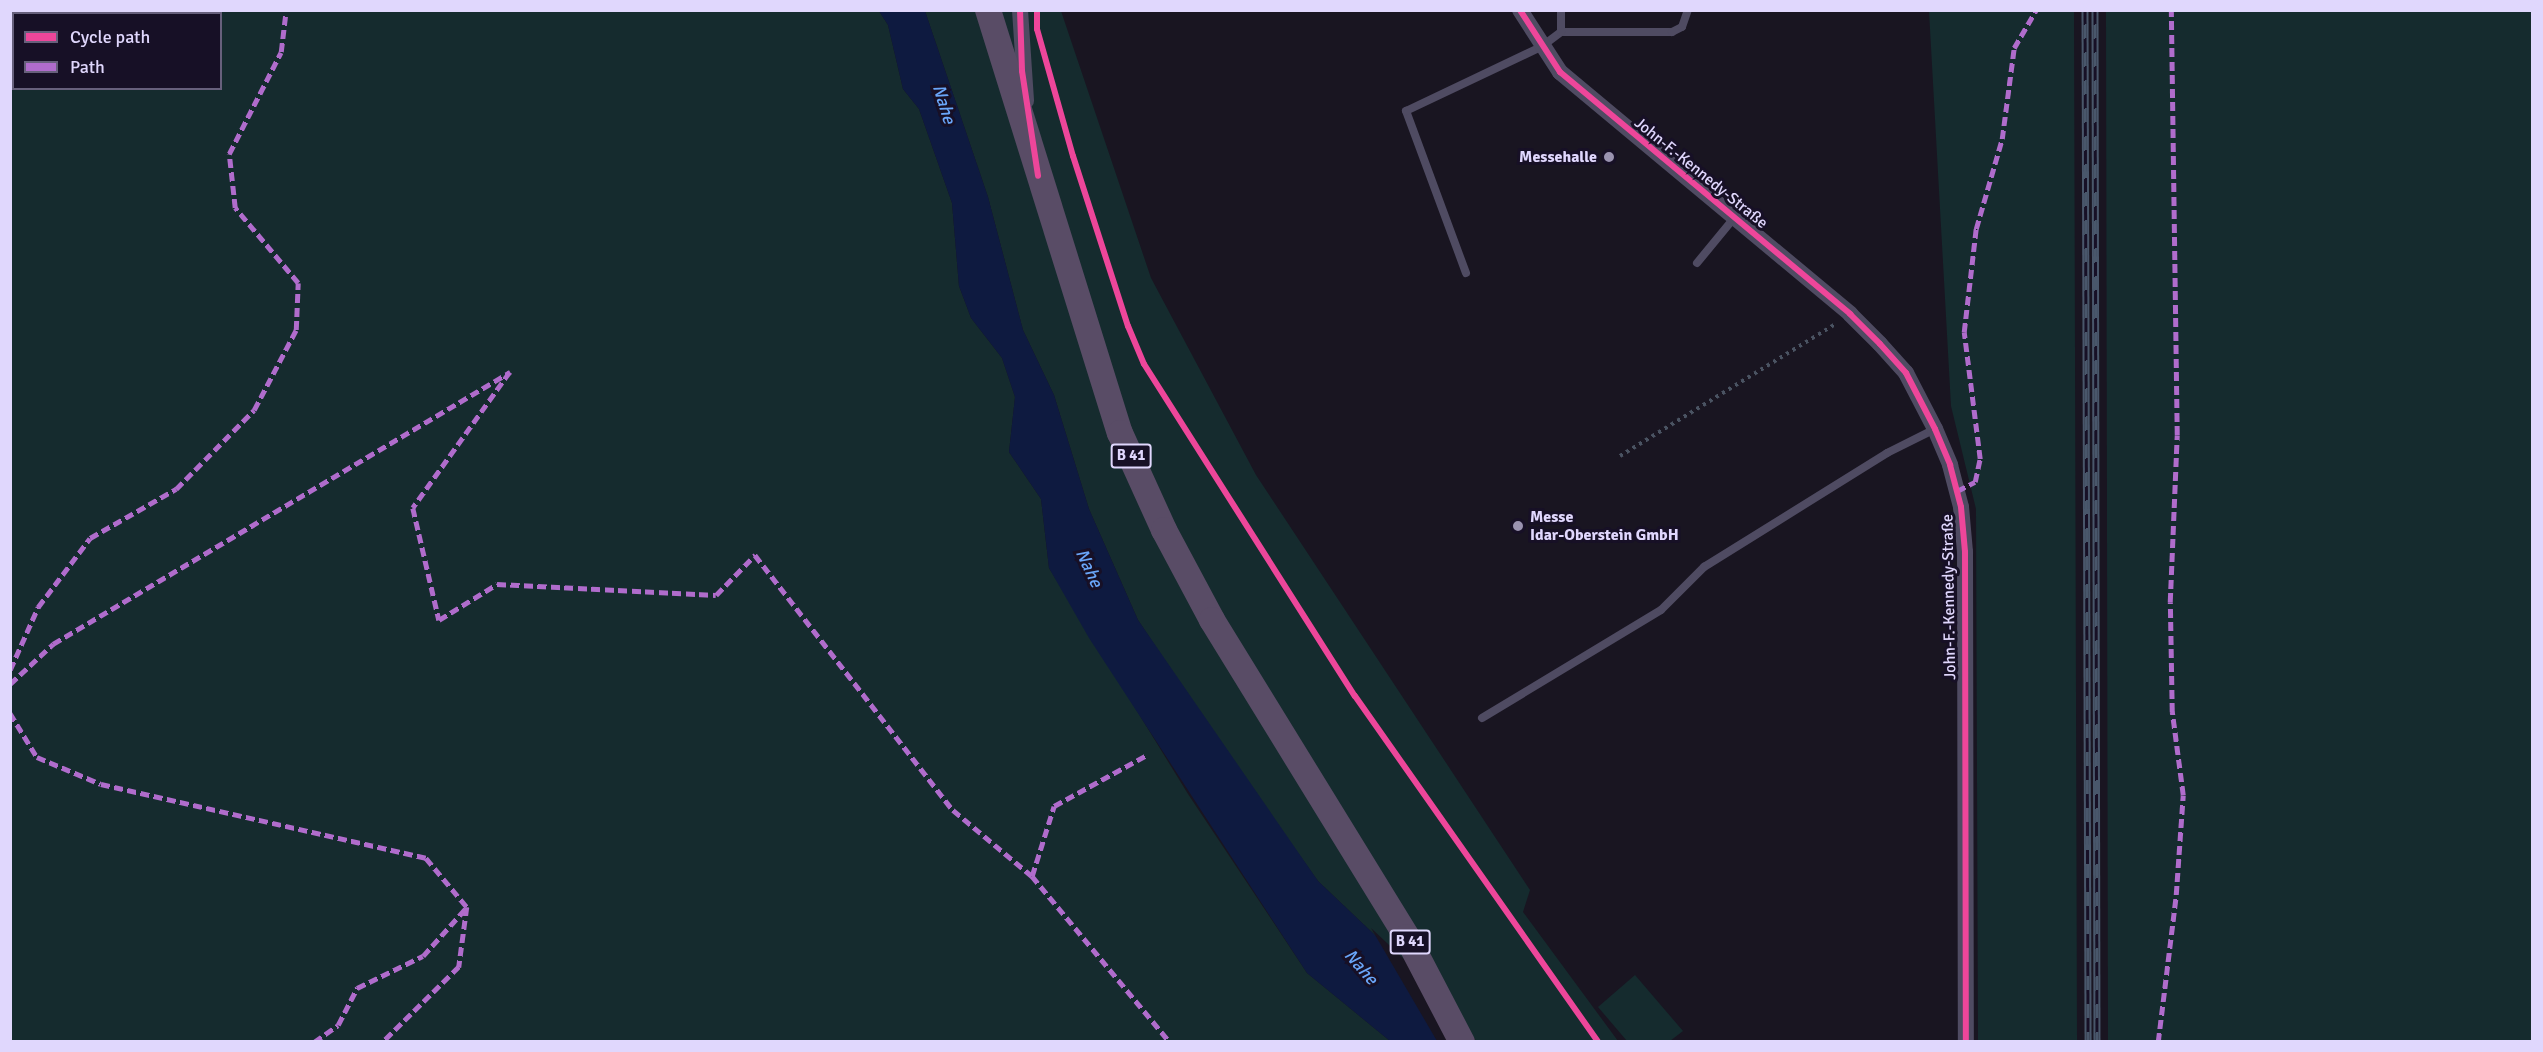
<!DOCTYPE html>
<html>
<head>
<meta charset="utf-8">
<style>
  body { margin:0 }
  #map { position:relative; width:2543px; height:1052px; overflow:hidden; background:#191521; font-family:Signika,sans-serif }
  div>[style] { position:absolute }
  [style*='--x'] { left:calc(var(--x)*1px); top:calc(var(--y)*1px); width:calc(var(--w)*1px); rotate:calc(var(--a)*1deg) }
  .green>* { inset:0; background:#152b2e }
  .water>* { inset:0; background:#0e1a40 }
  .pier>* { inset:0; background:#191521 }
  .path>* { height:4px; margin-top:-2px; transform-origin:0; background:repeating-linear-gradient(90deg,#4a5362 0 3px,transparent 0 7.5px) }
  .lane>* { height:8px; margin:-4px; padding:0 4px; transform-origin:4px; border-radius:4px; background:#4f4b62 }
  .street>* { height:16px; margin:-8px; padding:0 8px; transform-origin:8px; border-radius:8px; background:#4f4b62 }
  .primary>* { height:26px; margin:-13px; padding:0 13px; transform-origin:13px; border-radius:13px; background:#594c66 }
  .rail>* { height:7px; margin-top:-3.5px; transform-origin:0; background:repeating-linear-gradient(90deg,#171026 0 14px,#49576b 0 28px); box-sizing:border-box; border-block:2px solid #49576b }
  .quiet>* { height:4.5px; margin-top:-2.25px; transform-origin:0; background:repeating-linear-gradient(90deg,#b06ccc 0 9px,transparent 0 13.5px) }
  .cycleway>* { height:6px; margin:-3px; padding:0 3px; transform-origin:3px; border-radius:3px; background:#ed469a }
  .dots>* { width:16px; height:16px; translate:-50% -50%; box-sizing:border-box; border:3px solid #171026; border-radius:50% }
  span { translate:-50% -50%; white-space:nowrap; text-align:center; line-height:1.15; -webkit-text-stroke:6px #171026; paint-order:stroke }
  .shield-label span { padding:2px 4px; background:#171026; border:2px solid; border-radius:4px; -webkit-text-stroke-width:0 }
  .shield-label { font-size:15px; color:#e0d7fd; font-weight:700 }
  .poi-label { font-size:16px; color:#e0d7fd; font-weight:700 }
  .right { translate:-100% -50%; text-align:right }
  .left { translate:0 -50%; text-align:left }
  .street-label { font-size:16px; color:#e0d7fd }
  .water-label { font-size:18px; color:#6aa6f9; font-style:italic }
  .frame { position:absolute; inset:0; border:12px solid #e0d7fd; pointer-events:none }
  .legend { position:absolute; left:12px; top:12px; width:210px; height:78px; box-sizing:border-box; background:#171026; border:2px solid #67607c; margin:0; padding:8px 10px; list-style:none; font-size:18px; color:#e0d7fd }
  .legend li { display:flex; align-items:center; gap:12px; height:30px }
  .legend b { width:30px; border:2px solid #67607c }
</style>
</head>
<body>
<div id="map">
  <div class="green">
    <i style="clip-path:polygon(evenodd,10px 11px,879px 11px,888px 25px,903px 89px,919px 109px,952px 203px,959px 286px,971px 318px,1002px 358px,1015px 397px,1009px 452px,1041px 499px,1049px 568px,1188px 794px,1307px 973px,1390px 1041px,11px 1041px,10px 11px,14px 14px,220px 14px,220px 88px,14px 88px,14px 14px)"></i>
    <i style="clip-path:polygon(925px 11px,1061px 11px,1151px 278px,1256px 475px,1530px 890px,1523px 912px,1618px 1041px,1474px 1041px,1439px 996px,1318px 881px,1231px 759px,1138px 620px,1089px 509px,1054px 395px,1023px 330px,988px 197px)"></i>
    <i style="clip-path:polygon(1929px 11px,2074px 11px,2077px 1041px,1978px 1041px,1976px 509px,1951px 406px)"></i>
    <i style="clip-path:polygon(2106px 11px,2532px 11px,2532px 1041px,2108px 1041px)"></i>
    <i style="clip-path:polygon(1635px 975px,1683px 1031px,1670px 1041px,1627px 1041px,1598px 1007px)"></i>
  </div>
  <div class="water">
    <i style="clip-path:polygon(879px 11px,925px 11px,988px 197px,1023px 330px,1054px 395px,1089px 509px,1138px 620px,1318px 881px,1439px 996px,1474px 1041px,1390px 1041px,1307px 973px,1089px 638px,1049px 568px,1041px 499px,1009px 452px,1015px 397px,1002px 358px,971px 318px,959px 286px,952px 203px,919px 109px,903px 89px,888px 25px)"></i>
  </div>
  <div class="pier">
    <i style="clip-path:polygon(1371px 928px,1441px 994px,1477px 1042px,1437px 1041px)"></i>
  </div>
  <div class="path">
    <i style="--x:1620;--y:456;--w:251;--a:-31.5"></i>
  </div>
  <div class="lane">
    <i style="--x:1561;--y:32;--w:111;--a:0"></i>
    <i style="--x:1672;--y:32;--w:11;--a:-27"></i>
    <i style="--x:1682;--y:27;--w:18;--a:-71"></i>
    <i style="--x:1697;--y:263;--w:58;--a:-50.6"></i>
    <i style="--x:1466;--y:273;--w:173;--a:-110.3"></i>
    <i style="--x:1406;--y:111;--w:149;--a:-25.4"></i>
    <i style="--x:1541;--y:47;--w:25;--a:-37"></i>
    <i style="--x:1561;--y:32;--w:22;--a:-90"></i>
    <i style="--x:1482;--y:718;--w:209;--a:-31.1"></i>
    <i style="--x:1661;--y:610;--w:61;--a:-45"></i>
    <i style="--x:1704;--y:567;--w:216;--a:-31.9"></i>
    <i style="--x:1887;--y:453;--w:54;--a:-26.6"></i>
  </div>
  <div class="street">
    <i style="--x:1020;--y:10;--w:91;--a:86.2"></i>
    <i style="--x:1520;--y:10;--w:74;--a:57.2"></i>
    <i style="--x:1560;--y:72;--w:378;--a:39.8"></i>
    <i style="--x:1850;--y:314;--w:42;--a:45"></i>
    <i style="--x:1880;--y:344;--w:39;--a:48"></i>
    <i style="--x:1906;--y:373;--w:63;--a:62.6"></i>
    <i style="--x:1935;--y:429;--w:39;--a:67"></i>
    <i style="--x:1950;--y:465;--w:43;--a:75.3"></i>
    <i style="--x:1961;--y:507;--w:45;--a:84.9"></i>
    <i style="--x:1965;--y:552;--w:490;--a:89.9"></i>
  </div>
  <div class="primary">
    <i style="--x:988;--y:10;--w:443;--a:72.7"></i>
    <i style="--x:1120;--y:433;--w:107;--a:65.6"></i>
    <i style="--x:1164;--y:530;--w:102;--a:61.9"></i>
    <i style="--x:1212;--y:620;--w:372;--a:58.4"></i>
    <i style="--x:1407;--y:937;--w:119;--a:62.4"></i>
  </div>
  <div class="rail">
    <i style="--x:2085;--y:10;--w:1032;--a:89.83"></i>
    <i style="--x:2095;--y:10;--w:1032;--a:89.89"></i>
  </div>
  <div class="quiet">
    <i style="--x:1957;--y:491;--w:20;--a:-27"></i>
    <i style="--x:1975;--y:482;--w:24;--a:-78"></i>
    <i style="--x:1980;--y:459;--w:128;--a:-97.2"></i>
    <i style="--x:1964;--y:332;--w:104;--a:-83.4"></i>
    <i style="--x:1976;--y:229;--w:94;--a:-73.9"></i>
    <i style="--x:2002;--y:139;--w:92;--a:-82.5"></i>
    <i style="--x:2014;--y:48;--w:44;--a:-59.9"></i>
    <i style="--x:10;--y:670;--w:69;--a:-66"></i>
    <i style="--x:38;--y:607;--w:86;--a:-53"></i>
    <i style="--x:90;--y:538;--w:99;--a:-29.7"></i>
    <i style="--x:176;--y:489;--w:111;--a:-45.4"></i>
    <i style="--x:254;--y:410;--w:90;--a:-62.3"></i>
    <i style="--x:296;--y:330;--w:47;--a:-87.6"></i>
    <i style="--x:298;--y:283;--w:98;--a:-130"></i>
    <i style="--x:235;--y:208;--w:54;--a:-96.3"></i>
    <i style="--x:229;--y:154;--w:114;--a:-63"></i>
    <i style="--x:281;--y:52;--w:42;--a:-83.2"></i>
    <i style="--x:10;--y:684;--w:59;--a:-42.9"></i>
    <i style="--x:53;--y:644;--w:532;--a:-30.76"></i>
    <i style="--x:510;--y:372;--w:167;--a:125.5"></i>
    <i style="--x:413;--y:508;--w:115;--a:76.9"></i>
    <i style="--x:439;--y:620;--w:68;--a:-31.8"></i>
    <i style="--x:497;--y:584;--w:219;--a:2.9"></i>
    <i style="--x:716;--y:595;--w:56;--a:-45.7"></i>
    <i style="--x:755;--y:555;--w:323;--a:52.2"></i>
    <i style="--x:953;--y:810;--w:103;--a:39.9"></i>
    <i style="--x:1032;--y:876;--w:216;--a:50.3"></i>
    <i style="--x:10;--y:713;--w:52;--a:58.5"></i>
    <i style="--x:37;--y:757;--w:69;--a:22.9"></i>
    <i style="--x:101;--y:784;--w:333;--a:12.8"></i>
    <i style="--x:426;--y:858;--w:64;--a:50.1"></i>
    <i style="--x:467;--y:907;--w:61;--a:97.6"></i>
    <i style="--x:459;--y:967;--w:107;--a:135.4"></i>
    <i style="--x:1032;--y:876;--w:73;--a:-72.6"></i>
    <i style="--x:1054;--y:806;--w:104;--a:-28.8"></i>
    <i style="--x:314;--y:1042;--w:29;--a:-35"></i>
    <i style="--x:338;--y:1025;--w:42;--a:-62.8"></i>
    <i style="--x:357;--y:988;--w:73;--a:-25.9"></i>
    <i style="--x:423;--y:956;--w:66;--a:-48.1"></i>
    <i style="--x:2158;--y:1042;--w:148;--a:-83"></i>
    <i style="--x:2176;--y:895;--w:100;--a:-86"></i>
    <i style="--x:2183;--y:795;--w:84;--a:-97.5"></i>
    <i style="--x:2172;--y:712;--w:110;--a:-91"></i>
    <i style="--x:2170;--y:602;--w:167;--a:-87.6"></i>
    <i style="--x:2177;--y:435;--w:425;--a:-90.8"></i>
  </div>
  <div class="cycleway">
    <i style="--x:1020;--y:10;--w:61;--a:88.1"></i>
    <i style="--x:1022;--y:71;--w:106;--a:81.3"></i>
    <i style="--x:1037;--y:10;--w:19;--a:90"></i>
    <i style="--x:1037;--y:29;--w:132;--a:74.2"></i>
    <i style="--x:1073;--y:156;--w:179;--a:72.1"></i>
    <i style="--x:1128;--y:326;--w:41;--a:67.2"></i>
    <i style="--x:1144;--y:364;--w:393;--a:57.6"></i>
    <i style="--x:1355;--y:696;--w:423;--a:54.9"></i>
    <i style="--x:1520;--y:10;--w:74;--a:57.2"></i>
    <i style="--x:1560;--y:72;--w:378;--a:39.8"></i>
    <i style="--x:1850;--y:314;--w:42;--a:45"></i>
    <i style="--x:1880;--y:344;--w:39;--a:48"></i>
    <i style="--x:1906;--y:373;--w:63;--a:62.6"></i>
    <i style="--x:1935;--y:429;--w:39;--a:67"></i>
    <i style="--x:1950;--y:465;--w:43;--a:75.3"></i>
    <i style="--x:1961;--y:507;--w:45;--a:84.9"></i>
    <i style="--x:1965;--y:552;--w:490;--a:89.9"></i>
  </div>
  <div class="dots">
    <i style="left:1609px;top:157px;background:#9a93b0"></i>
    <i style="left:1518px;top:526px;background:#9a93b0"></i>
  </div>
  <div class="shield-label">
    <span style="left:1131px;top:456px">B 41</span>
    <span style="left:1410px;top:942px">B 41</span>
  </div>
  <div class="poi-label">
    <span class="right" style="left:1597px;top:157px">Messehalle</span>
    <span class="left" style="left:1530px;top:526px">Messe<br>Idar-Oberstein GmbH</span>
  </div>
  <div class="street-label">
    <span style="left:1701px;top:173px;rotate:39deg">John-F.-Kennedy-Straße</span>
    <span style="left:1949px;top:597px;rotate:-91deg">John-F.-Kennedy-Straße</span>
  </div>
  <div class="water-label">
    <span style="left:944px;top:104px;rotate:73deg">Nahe</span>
    <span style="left:1089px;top:568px;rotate:65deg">Nahe</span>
    <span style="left:1361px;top:967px;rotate:49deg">Nahe</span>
  </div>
  <div class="frame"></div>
  <ul class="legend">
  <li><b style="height:8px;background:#ed469a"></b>Cycle path</li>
  <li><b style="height:8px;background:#b06ccc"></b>Path</li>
  </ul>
</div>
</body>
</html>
